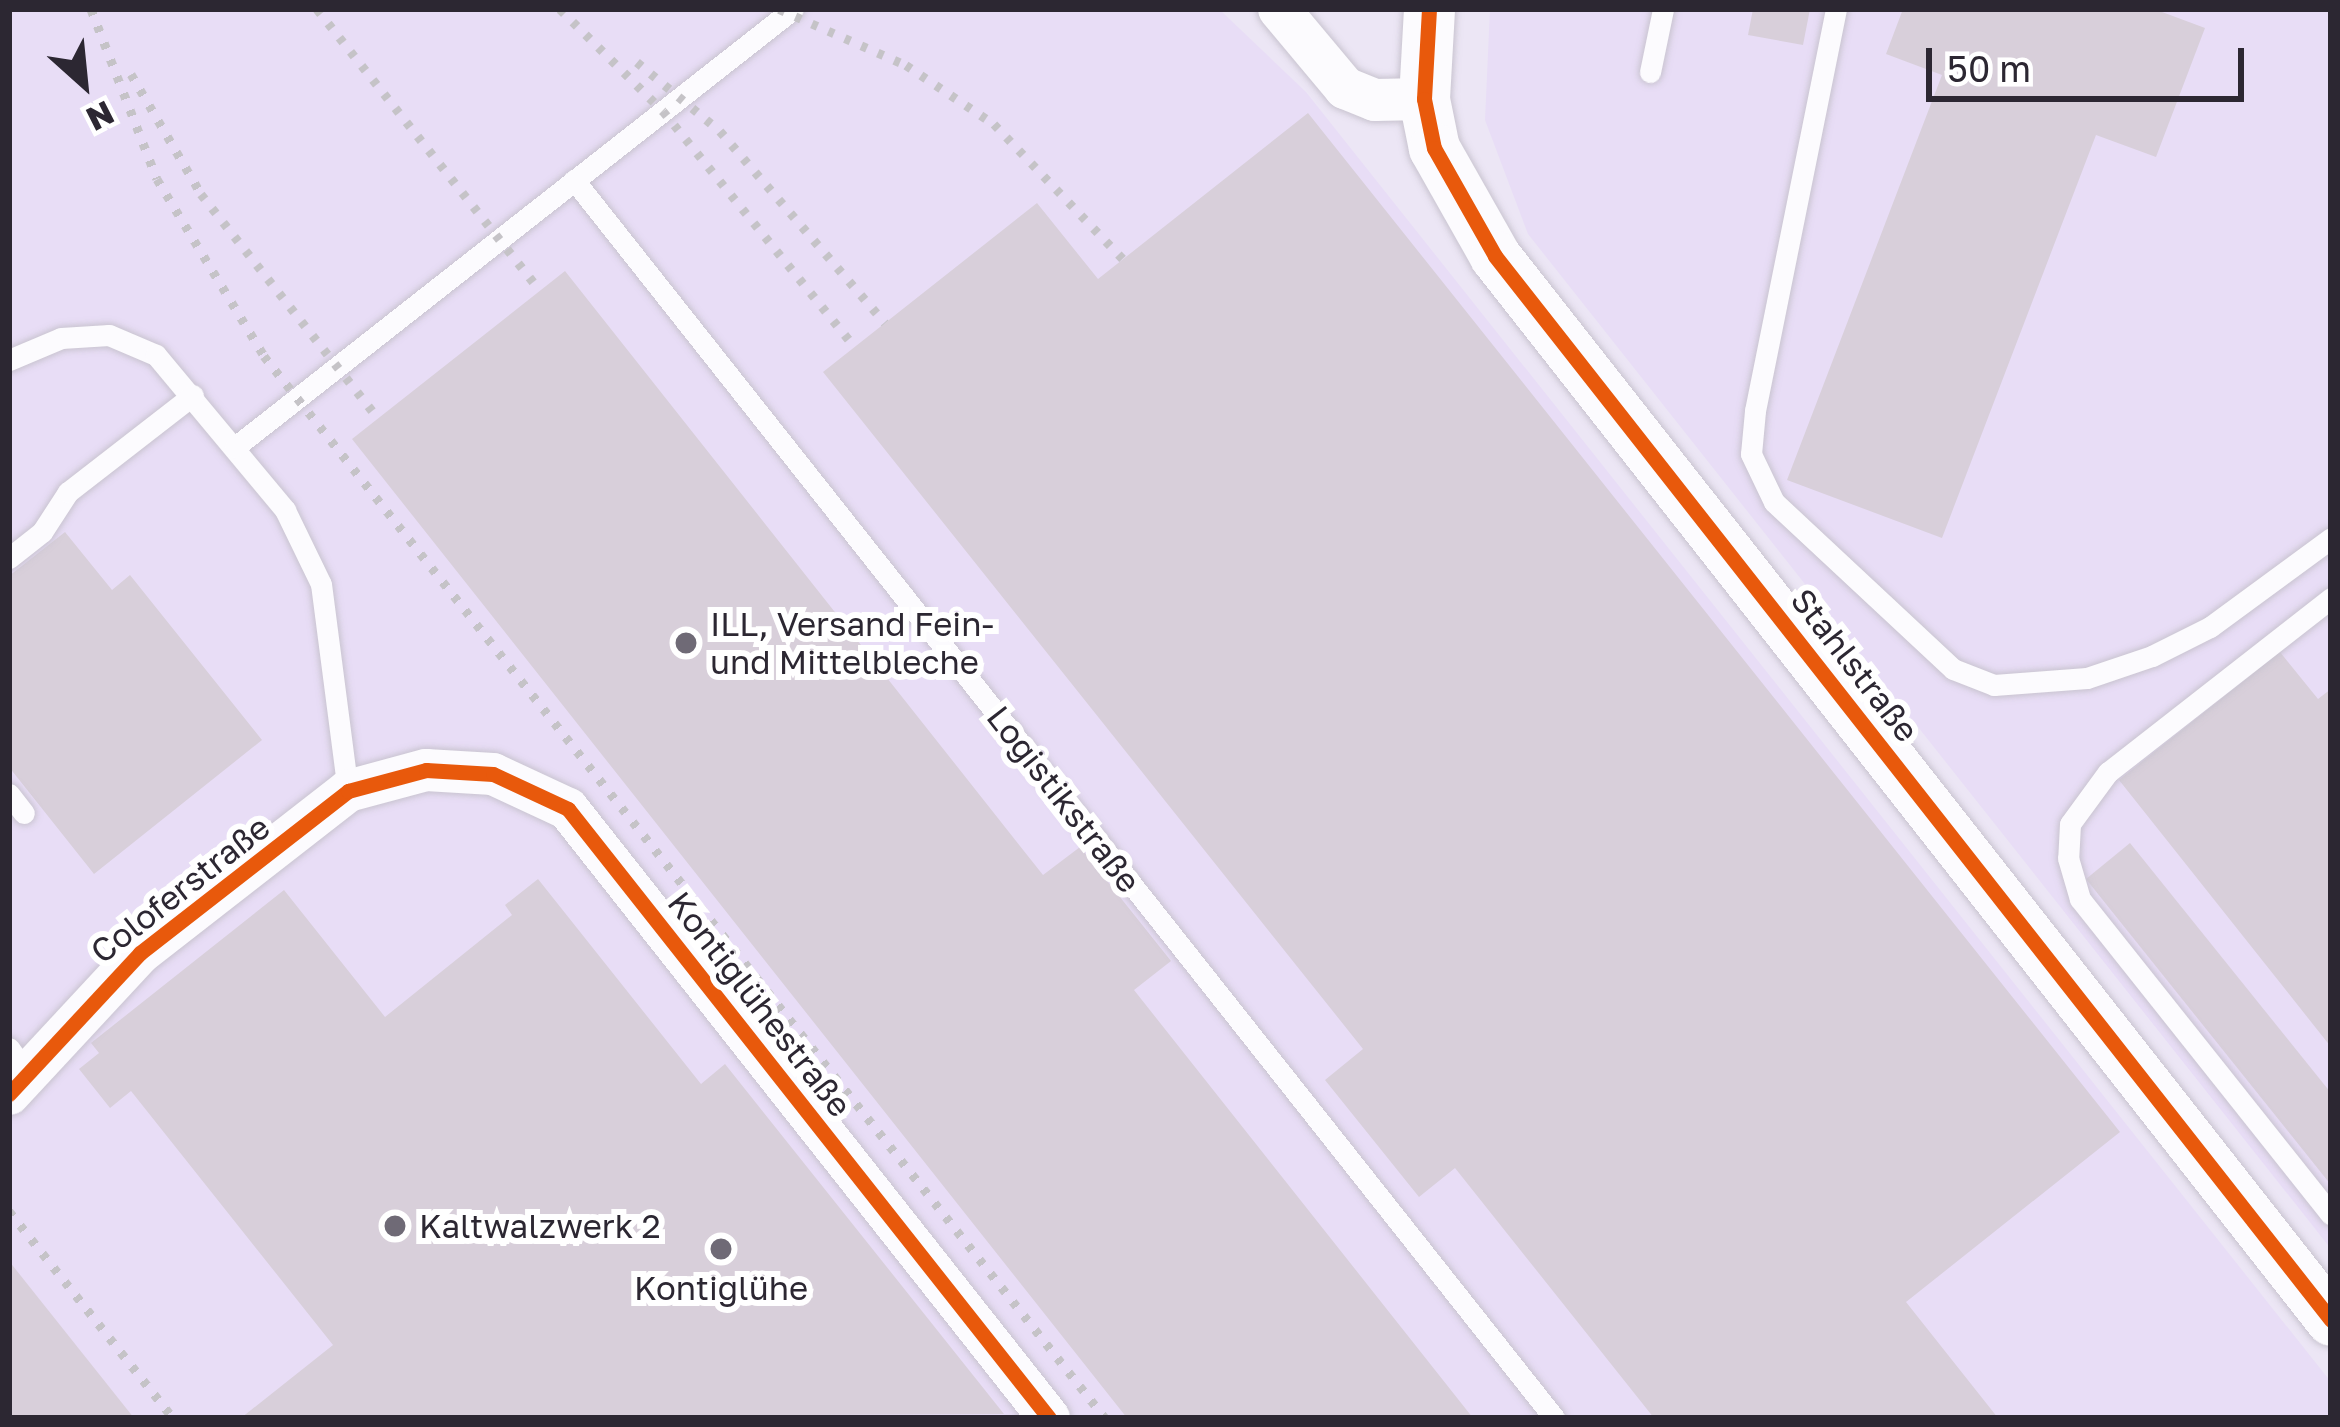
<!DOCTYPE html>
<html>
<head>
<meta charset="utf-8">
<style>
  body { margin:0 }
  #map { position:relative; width:2340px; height:1427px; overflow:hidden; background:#ece6f5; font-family:"Golos Text",sans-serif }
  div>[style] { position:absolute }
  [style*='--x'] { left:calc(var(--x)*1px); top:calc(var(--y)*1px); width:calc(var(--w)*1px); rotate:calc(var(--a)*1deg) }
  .built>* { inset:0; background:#e8ddf6 }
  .building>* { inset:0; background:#d8cfda }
  .roads { filter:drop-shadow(0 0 3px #c9c4d0) drop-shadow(0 0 3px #c9c4d0) }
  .service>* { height:21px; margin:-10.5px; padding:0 10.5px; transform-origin:10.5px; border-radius:10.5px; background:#fcfbfe }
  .minor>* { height:42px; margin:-21px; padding:0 21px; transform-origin:21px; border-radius:21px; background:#fcfbfe }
  .tertiary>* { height:51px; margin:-25.5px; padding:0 25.5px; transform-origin:25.5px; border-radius:25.5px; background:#fcfbfe }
  .rail>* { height:9px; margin-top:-4.5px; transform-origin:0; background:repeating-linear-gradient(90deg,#c5c3c7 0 6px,transparent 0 18px) }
  .cycleway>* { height:15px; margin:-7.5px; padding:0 7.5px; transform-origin:7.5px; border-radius:7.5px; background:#e8590c }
  .dots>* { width:33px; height:33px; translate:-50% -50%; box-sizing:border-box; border:6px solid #fff; border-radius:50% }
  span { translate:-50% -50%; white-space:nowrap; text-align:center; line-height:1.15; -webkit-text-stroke:12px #fff; paint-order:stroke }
  .poi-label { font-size:33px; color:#2c2732 }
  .left { translate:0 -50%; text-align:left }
  .street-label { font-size:33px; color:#2c2732 }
  .frame { position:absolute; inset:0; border:12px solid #2c2732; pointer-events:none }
  .north { position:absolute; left:24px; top:24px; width:120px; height:120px; -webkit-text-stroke:9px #fff; paint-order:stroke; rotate:153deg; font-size:33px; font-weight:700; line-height:48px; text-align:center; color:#2c2732 }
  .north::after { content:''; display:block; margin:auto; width:42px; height:54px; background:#2c2732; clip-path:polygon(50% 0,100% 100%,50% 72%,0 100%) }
  .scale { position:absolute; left:1926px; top:48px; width:318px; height:54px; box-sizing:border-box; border:6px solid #2c2732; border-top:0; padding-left:15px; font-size:36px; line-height:42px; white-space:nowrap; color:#2c2732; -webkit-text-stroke:9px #fff; paint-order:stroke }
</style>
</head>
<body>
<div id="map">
  <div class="built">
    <i style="clip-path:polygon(9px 9px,1219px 9px,1306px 92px,2331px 1382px,2331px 1418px,9px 1418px)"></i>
    <i style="clip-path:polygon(1490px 9px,2331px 9px,2331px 1249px,1528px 234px,1485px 120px)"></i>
  </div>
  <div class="building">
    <i style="clip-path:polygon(1753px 9px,1810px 9px,1803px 45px,1748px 35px)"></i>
    <i style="clip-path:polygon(1903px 9px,2154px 9px,2205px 28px,2156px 157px,2096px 135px,1942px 538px,1787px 480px,1942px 75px,1886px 54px)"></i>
    <i style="clip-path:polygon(1308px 113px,2120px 1132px,1906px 1302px,1998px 1418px,1654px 1418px,1455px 1168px,1419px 1197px,1325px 1080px,1363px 1049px,823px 372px,1037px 203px,1098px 279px)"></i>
    <i style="clip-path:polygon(565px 271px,1043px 875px,1080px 847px,1171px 961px,1134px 990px,1473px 1418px,1127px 1418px,352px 439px)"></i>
    <i style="clip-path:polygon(65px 532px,112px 590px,130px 575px,262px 740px,94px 874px,9px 767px,9px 576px)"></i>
    <i style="clip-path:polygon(2280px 652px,2318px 699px,2331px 689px,2331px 1047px,2119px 780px)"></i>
    <i style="clip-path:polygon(2130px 843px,2331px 1093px,2331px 1185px,2086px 879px)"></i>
    <i style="clip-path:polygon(538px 879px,701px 1084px,725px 1064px,1004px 1414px,241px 1418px,333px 1345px,131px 1091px,110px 1108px,79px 1069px,99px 1053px,91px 1043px,284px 890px,385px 1017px,512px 915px,505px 905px)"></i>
    <i style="clip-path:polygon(9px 1261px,134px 1418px,9px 1418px)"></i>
  </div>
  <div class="roads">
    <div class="service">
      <i style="--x:1836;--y:9;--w:410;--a:101.4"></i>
      <i style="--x:1755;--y:411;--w:43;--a:95.3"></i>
      <i style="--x:1751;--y:454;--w:53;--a:64.4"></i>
      <i style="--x:1774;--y:502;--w:245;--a:43"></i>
      <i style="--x:1953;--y:669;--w:44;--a:21.3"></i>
      <i style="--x:1994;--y:685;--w:93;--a:-4.3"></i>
      <i style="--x:2087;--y:678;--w:69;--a:-18.7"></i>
      <i style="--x:2152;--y:656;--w:65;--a:-26.6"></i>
      <i style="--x:2210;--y:627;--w:150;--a:-36.3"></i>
      <i style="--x:1650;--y:72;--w:64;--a:-78.3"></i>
      <i style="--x:574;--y:180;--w:1579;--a:51.63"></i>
      <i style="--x:9;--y:360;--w:56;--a:-22.9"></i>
      <i style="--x:61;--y:338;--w:48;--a:-3.6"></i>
      <i style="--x:109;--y:335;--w:51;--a:23.1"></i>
      <i style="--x:156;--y:355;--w:202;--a:50.2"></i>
      <i style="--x:285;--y:510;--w:82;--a:64.1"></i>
      <i style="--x:321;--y:584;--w:209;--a:82.6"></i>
      <i style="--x:235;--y:447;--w:709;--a:-38.13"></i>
      <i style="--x:9;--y:558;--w:42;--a:-38.2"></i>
      <i style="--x:42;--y:532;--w:48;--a:-57"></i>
      <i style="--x:68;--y:492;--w:158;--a:-37.8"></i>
      <i style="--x:2331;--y:598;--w:283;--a:142"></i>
      <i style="--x:2108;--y:772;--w:64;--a:126.2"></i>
      <i style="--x:2070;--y:824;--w:34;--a:93"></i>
      <i style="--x:2068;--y:858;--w:43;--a:73.7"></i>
      <i style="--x:2080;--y:899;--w:403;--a:51.5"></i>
      <i style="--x:9;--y:794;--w:24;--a:52"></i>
      <i style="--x:9;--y:1048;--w:32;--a:55"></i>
    </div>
    <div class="minor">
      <i style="--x:1279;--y:9;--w:103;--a:50.1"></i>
      <i style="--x:1345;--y:88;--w:32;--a:22"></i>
      <i style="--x:1375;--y:100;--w:49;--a:-1.2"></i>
      <i style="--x:9;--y:1094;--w:192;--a:-47.1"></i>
      <i style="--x:140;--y:953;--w:264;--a:-37.9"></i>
      <i style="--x:348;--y:791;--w:81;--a:-15.1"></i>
      <i style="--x:426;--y:770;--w:67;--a:3.4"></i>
      <i style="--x:493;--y:774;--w:83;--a:25"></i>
      <i style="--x:568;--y:809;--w:776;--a:51.7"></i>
    </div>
    <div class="tertiary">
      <i style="--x:1429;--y:9;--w:90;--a:93.2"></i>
      <i style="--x:1424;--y:99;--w:50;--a:78.5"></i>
      <i style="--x:1434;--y:148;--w:124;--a:60.5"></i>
      <i style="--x:1495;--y:256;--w:1353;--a:51.84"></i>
    </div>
  </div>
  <div class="rail">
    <i style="--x:91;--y:9;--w:182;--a:68.8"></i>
    <i style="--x:157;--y:179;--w:207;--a:58.8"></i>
    <i style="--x:264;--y:356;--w:1355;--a:51.62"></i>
    <i style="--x:317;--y:9;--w:359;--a:51.6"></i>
    <i style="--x:560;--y:9;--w:145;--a:44.7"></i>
    <i style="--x:663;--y:111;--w:304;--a:50.9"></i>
    <i style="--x:779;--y:9;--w:139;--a:23.8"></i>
    <i style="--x:906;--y:65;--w:106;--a:33.8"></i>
    <i style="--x:994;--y:124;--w:187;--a:46.3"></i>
    <i style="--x:637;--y:62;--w:108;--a:39.7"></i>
    <i style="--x:720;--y:131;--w:253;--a:49.3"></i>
    <i style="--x:131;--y:74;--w:139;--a:59.7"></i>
    <i style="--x:201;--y:194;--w:285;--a:51.7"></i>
    <i style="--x:9;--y:1211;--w:264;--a:51.6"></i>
  </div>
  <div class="cycleway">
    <i style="--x:1429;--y:9;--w:90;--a:93.2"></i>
    <i style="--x:1424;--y:99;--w:50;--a:78.5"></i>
    <i style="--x:1434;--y:148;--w:124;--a:60.5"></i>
    <i style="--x:1495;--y:256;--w:1353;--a:51.84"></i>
    <i style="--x:9;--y:1094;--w:192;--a:-47.1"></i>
    <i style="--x:140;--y:953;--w:264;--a:-37.9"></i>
    <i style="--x:348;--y:791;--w:81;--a:-15.1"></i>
    <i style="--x:426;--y:770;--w:67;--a:3.4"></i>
    <i style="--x:493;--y:774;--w:83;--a:25"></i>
    <i style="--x:568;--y:809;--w:776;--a:51.7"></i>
  </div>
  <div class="dots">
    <i style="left:686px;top:643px;background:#6f6a76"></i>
    <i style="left:395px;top:1226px;background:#6f6a76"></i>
    <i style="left:721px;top:1249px;background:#6f6a76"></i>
  </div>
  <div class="poi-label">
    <span class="left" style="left:710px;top:643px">ILL, Versand Fein-<br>und Mittelbleche</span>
    <span class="left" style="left:419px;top:1226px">Kaltwalzwerk 2</span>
    <span style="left:721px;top:1288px">Kontiglühe</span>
  </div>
  <div class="street-label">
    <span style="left:1855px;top:665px;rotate:52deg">Stahlstraße</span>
    <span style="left:1064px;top:799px;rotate:52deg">Logistikstraße</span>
    <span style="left:180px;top:889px;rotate:-38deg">Coloferstraße</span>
    <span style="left:760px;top:1004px;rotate:52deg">Kontiglühestraße</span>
  </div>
  <div class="frame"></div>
  <div class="north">N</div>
  <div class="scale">50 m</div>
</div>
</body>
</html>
